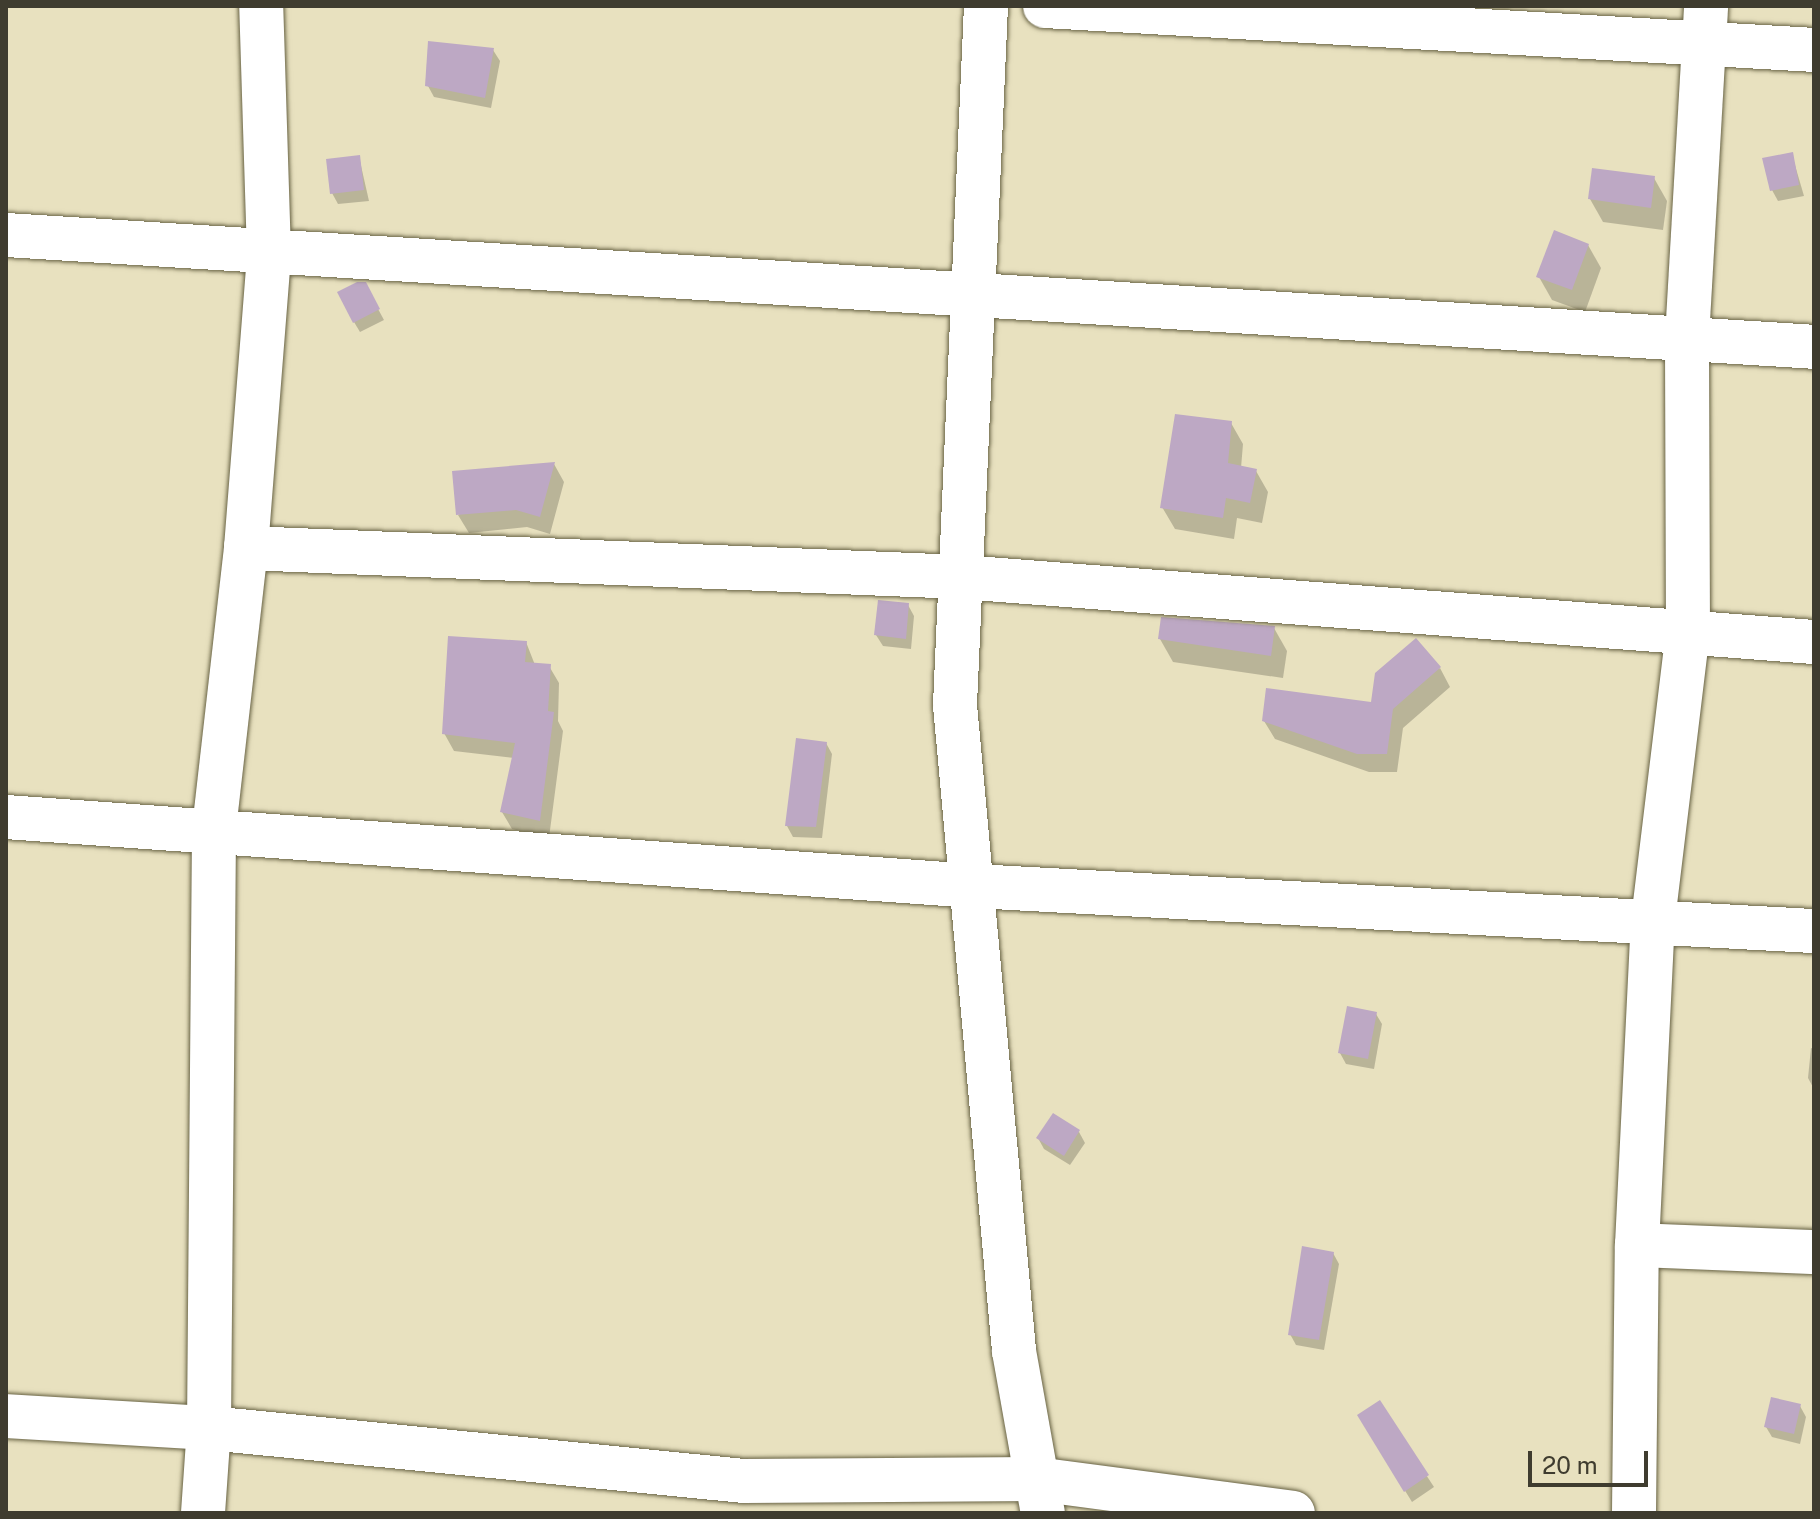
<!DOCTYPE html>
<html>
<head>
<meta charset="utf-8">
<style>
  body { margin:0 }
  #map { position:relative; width:1820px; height:1519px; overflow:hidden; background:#e8e1bf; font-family:"Public Sans",sans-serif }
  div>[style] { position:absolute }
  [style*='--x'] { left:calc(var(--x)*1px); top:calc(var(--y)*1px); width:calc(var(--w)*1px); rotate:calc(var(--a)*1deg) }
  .shadow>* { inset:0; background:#0003 }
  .building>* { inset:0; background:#bda8c4 }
  .roads { filter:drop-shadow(0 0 2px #686344) drop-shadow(0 0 2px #686344) }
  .minor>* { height:44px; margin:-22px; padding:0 22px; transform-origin:22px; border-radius:22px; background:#fff }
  span { translate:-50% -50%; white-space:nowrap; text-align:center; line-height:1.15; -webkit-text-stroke:6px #e8e1bf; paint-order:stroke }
  .frame { position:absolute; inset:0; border:8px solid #3f3c2f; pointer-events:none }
  .scale { position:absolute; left:1528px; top:1451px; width:120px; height:36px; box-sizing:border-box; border:4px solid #3f3c2f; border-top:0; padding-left:10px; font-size:24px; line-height:28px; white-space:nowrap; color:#3f3c2f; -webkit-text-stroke:6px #e8e1bf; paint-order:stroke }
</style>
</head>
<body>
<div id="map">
  <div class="shadow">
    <i style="clip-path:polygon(493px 50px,500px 61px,491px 108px,434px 97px,428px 86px)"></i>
    <i style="clip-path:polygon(1792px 155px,1804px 196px,1778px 201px,1772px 190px)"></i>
    <i style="clip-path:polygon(359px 157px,369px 201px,338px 204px,332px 193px)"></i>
    <i style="clip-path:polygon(1654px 178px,1667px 201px,1663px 230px,1603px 222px,1590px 199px)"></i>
    <i style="clip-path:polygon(1588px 245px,1601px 268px,1585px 312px,1552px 300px,1539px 277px)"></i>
    <i style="clip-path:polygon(365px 285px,384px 320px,360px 332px,354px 322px)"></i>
    <i style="clip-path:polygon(1231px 423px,1243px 444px,1241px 468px,1256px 471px,1268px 492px,1262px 523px,1237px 518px,1234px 539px,1175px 529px,1162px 507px)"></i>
    <i style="clip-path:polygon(554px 464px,564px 482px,550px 534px,527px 527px,469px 533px,458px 515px)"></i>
    <i style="clip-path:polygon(908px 605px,914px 616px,911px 649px,883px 646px,876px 635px)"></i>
    <i style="clip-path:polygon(1274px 628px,1287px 651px,1283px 678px,1173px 662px,1160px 639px)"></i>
    <i style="clip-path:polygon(526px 642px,535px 665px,549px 666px,559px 683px,558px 721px,563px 731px,549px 838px,512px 829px,502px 812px,514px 758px,454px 751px,444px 733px)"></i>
    <i style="clip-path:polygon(1440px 668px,1450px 687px,1403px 728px,1397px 772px,1369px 772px,1275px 739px,1264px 721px,1373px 704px)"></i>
    <i style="clip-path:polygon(798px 740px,826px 743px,832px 754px,822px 838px,793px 837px,787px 826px)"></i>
    <i style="clip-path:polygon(1376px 1014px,1382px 1024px,1374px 1069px,1346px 1064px,1340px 1053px)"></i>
    <i style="clip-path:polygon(1811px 1048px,1814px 1049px,1814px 1089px,1808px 1078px)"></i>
    <i style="clip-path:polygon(1079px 1132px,1085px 1143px,1070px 1165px,1044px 1149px,1038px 1138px)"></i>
    <i style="clip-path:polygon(1333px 1253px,1339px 1264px,1324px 1350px,1296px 1345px,1290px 1334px)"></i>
    <i style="clip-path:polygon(1379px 1403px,1434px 1487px,1412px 1502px,1359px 1416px)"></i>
    <i style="clip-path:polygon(1800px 1406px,1806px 1417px,1800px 1444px,1772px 1437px,1766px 1427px)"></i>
  </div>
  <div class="building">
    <i style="clip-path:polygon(428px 41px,494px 48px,485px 98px,425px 86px)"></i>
    <i style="clip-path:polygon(1793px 152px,1799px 185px,1770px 191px,1762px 158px)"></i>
    <i style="clip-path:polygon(360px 155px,364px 190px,330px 194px,326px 159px)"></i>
    <i style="clip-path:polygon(1592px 168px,1655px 176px,1651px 208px,1588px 199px)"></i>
    <i style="clip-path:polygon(1554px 230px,1589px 244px,1572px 290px,1536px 277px)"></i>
    <i style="clip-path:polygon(357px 282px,366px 282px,380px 309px,353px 323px,337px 292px)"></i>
    <i style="clip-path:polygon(1175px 414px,1232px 421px,1228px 463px,1257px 469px,1250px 503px,1226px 498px,1223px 518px,1160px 508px)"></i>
    <i style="clip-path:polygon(555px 462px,540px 517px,516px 510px,456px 515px,452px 471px)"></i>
    <i style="clip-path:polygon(878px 600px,909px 603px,906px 639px,874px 635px)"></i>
    <i style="clip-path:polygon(1161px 617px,1275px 626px,1271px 656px,1158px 639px)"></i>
    <i style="clip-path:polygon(448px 636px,527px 641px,525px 662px,551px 664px,548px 711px,554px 712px,540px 821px,500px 812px,515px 743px,442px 734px)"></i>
    <i style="clip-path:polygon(1416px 638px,1441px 667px,1393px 709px,1387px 754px,1357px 754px,1262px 721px,1266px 688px,1371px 702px,1375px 673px)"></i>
    <i style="clip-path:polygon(796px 738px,827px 742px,816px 827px,785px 826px)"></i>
    <i style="clip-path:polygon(1347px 1006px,1377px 1012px,1368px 1059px,1338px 1053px)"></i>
    <i style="clip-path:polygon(1053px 1113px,1080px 1130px,1064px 1156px,1036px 1138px)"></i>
    <i style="clip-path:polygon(1302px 1246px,1334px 1252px,1319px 1340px,1288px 1335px)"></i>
    <i style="clip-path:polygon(1771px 1397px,1801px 1404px,1794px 1434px,1764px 1427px)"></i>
    <i style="clip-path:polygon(1380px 1400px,1429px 1475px,1404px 1492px,1357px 1415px)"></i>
  </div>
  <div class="roads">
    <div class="minor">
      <i style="--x:986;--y:6;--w:700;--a:92.54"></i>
      <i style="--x:955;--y:705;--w:649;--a:84.78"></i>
      <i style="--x:1014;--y:1351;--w:165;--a:79.9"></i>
      <i style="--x:1045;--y:6;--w:770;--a:3.27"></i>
      <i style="--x:6;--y:235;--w:1811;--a:3.54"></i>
      <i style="--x:246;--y:548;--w:716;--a:2.32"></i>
      <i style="--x:961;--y:577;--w:855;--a:4.36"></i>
      <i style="--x:6;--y:817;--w:970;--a:4.08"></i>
      <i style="--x:974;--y:886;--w:841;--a:3.07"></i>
      <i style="--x:1637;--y:1245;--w:177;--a:2.3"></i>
      <i style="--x:6;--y:1416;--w:203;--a:3.4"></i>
      <i style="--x:209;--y:1428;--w:538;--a:5.66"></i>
      <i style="--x:744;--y:1481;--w:292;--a:-0.4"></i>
      <i style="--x:1036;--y:1479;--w:259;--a:7.5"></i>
      <i style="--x:203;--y:1513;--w:85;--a:-86"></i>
      <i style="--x:209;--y:1428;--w:599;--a:-89.52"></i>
      <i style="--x:214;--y:829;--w:283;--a:-83.5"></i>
      <i style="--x:246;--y:548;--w:295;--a:-85.5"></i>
      <i style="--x:269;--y:254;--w:248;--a:-91.8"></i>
      <i style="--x:1634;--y:1513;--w:268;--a:-89.4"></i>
      <i style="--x:1637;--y:1245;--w:325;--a:-87.2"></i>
      <i style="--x:1653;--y:920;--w:290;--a:-83.1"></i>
      <i style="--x:1688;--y:632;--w:294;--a:-90.2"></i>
      <i style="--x:1687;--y:338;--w:333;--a:-86.7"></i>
    </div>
  </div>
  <div class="frame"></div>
  <div class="scale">20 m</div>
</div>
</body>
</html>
